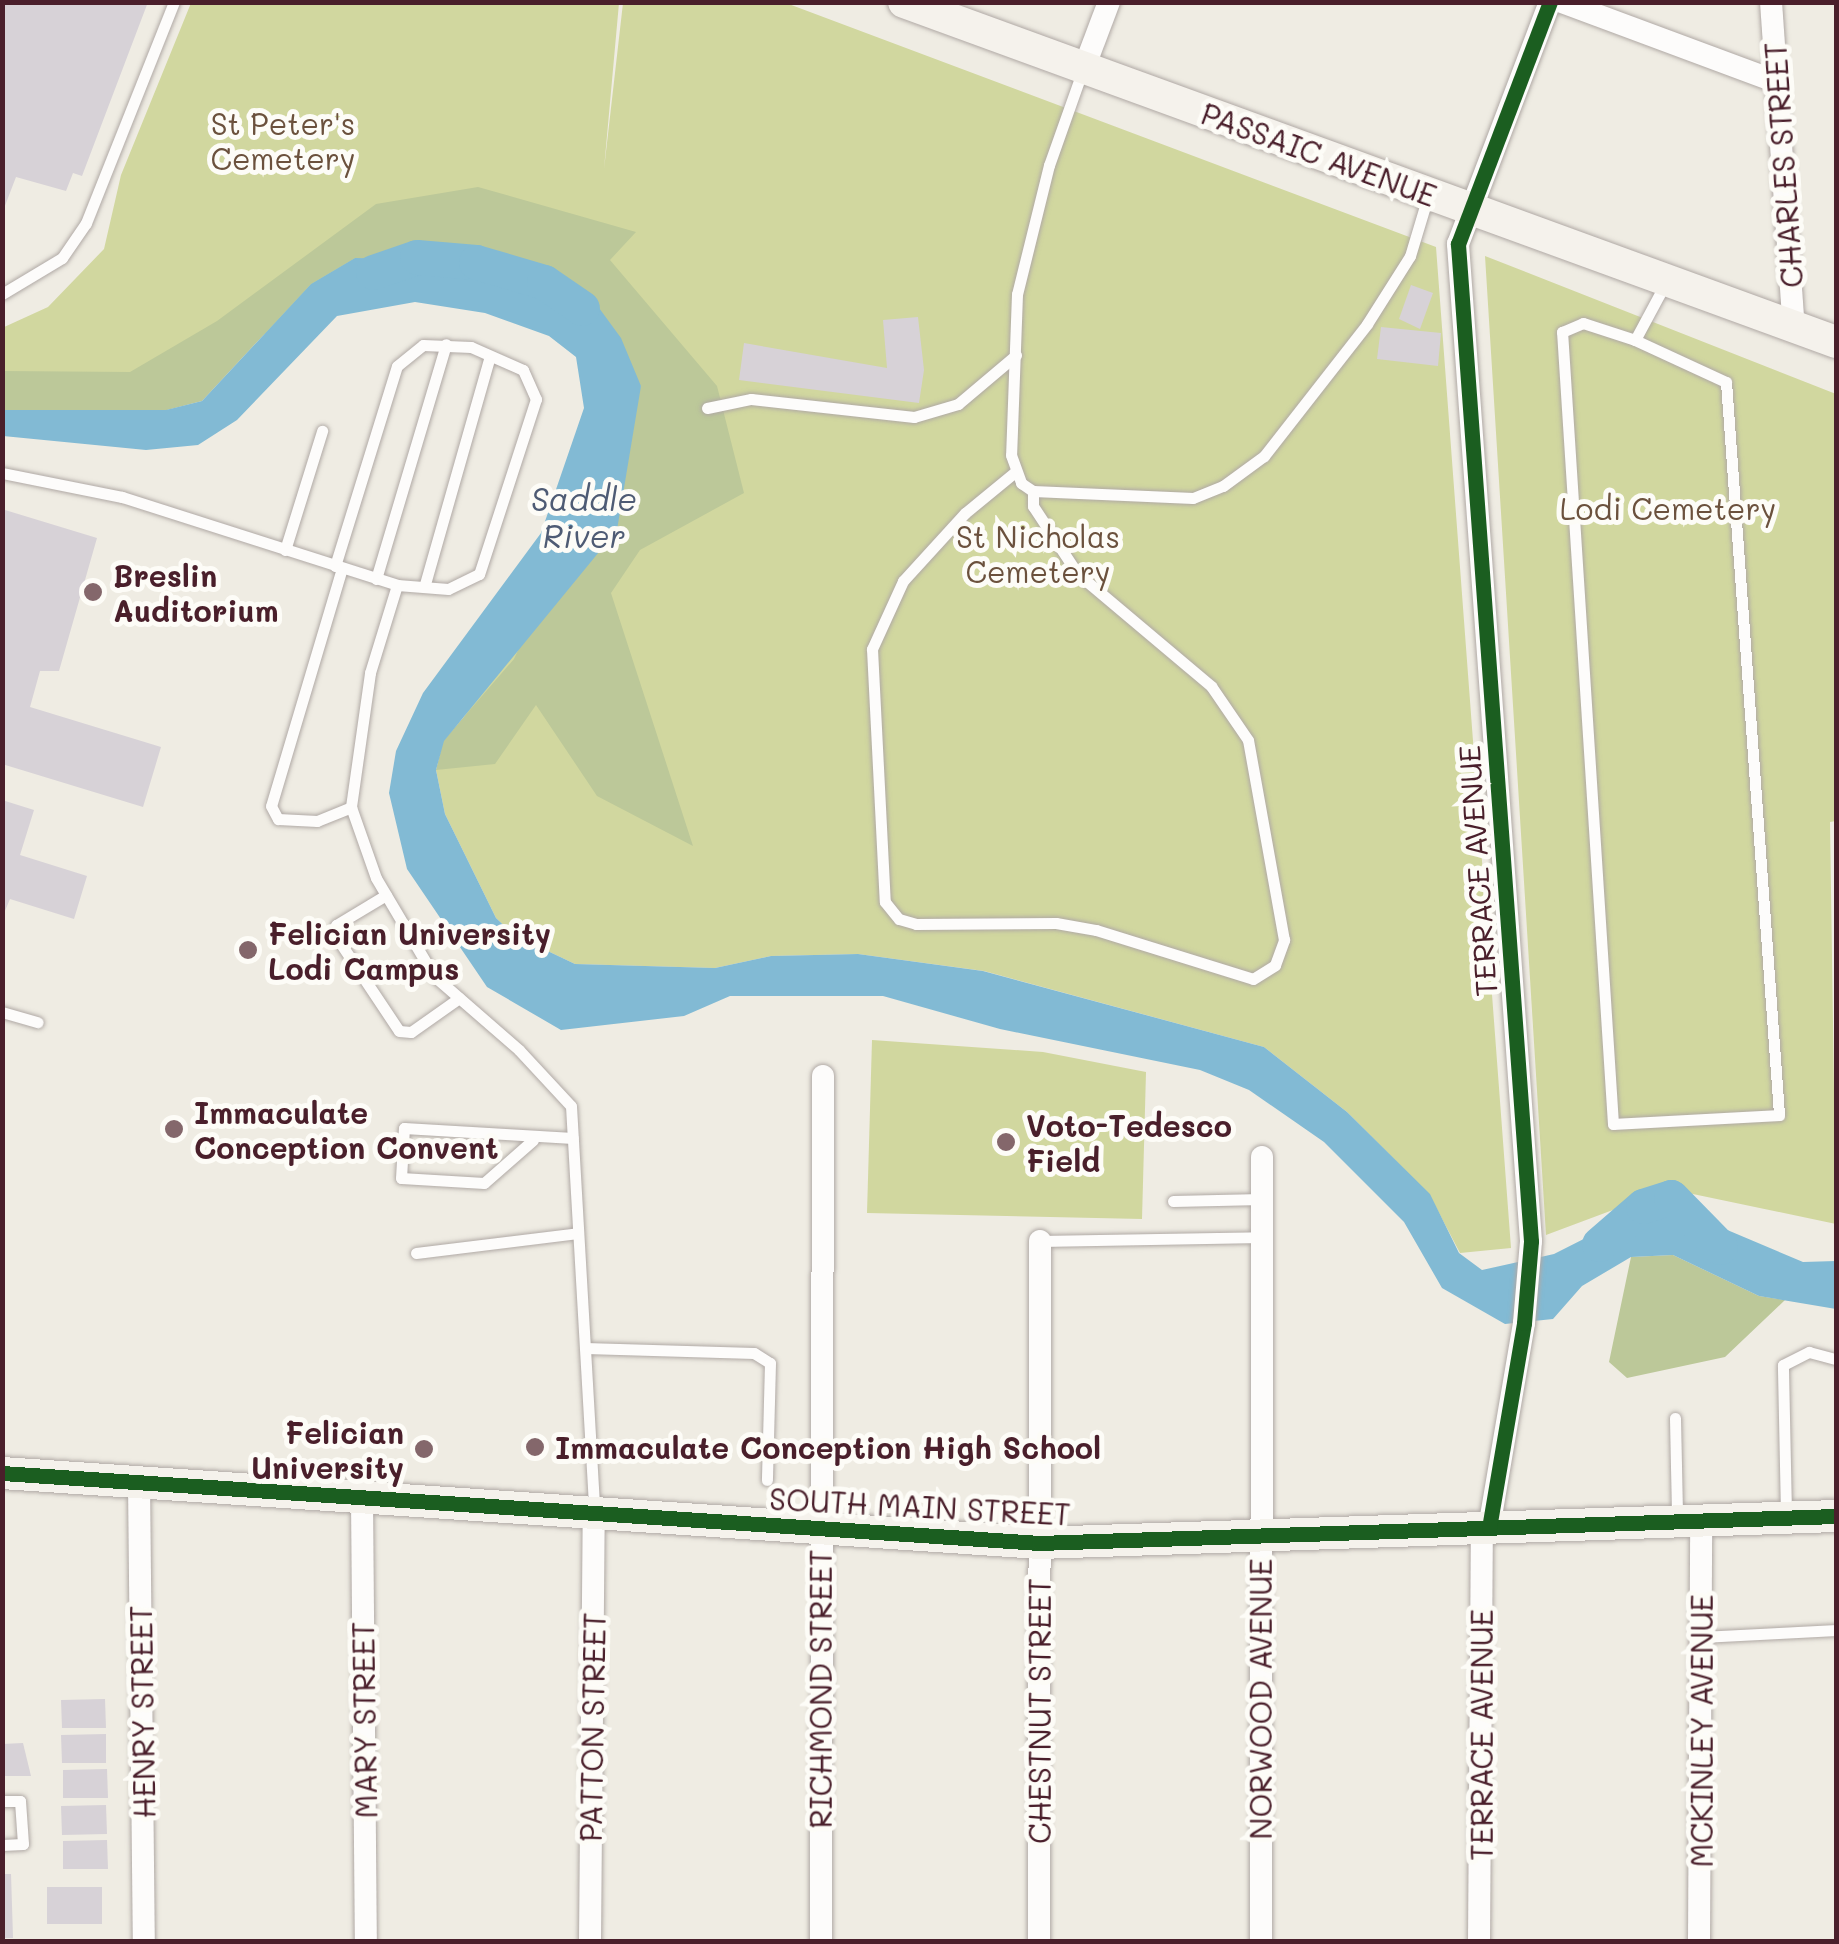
<!DOCTYPE html>
<html>
<head>
<meta charset="utf-8">
<style>
  body { margin:0 }
  #map { position:relative; width:1839px; height:1944px; overflow:hidden; background:#efece3; font-family:Mali,sans-serif }
  div>[style] { position:absolute }
  [style*='--x'] { left:calc(var(--x)*1px); top:calc(var(--y)*1px); width:calc(var(--w)*1px); rotate:calc(var(--a)*1deg) }
  .green>* { inset:0; background:#d1d79f }
  .forest>* { inset:0; background:#bcc899 }
  .water>* { inset:0; background:#82bad4 }
  .river>* { height:35px; margin:-17.5px; padding:0 17.5px; transform-origin:17.5px; border-radius:17.5px; background:#82bad4 }
  .building>* { inset:0; background:#d7d2d7 }
  .roads { filter:drop-shadow(0 0 2px #b0a9a5) drop-shadow(0 0 2px #b0a9a5) }
  .lane>* { height:11px; margin:-5.5px; padding:0 5.5px; transform-origin:5.5px; border-radius:5.5px; background:#fdfcfb }
  .street>* { height:22px; margin:-11px; padding:0 11px; transform-origin:11px; border-radius:11px; background:#fdfcfb }
  .secondary>* { height:32px; margin:-16px; padding:0 16px; transform-origin:16px; border-radius:16px; background:#f5f2ec }
  .cycleway>* { height:15px; margin:-7.5px; padding:0 7.5px; transform-origin:7.5px; border-radius:7.5px; background:#1b5e20 }
  .dots>* { width:28px; height:28px; translate:-50% -50%; box-sizing:border-box; border:5px solid #fdfcf7; border-radius:50% }
  span { translate:-50% -50%; white-space:nowrap; text-align:center; line-height:1.15; -webkit-text-stroke:10px #fdfcf7; paint-order:stroke }
  .park-label { font-size:30px; color:#6b513d }
  .street-label { font-size:30px; color:#4a1f2b }
  .poi-label { font-size:30px; color:#4a1f2b; font-weight:700 }
  .left { translate:0 -50%; text-align:left }
  .right { translate:-100% -50%; text-align:right }
  .water-label { font-size:32px; color:#4e5b74; font-style:italic }
  .frame { position:absolute; inset:0; border:5px solid #4a1f2b; pointer-events:none }
</style>
</head>
<body>
<div id="map">
  <div class="green">
    <i style="clip-path:polygon(191px 3px,619px 3px,604px 169px,623px 3px,786px 3px,1436px 247px,1511px 1248px,1460px 1253px,1429px 1194px,1347px 1112px,1264px 1047px,984px 971px,858px 954px,771px 956px,715px 968px,575px 964px,514px 935px,496px 918px,445px 814px,436px 770px,641px 386px,477px 260px,256px 337px,3px 410px,2px 328px,48px 307px,104px 249px,121px 175px)"></i>
    <i style="clip-path:polygon(1485px 256px,1836px 394px,1836px 821px,1830px 822px,1836px 1224px,1669px 1189px,1546px 1235px)"></i>
    <i style="clip-path:polygon(872px 1040px,1043px 1052px,1146px 1072px,1142px 1219px,867px 1213px)"></i>
  </div>
  <div class="forest">
    <i style="clip-path:polygon(478px 187px,636px 232px,610px 260px,717px 386px,744px 493px,640px 550px,611px 593px,693px 846px,597px 796px,536px 705px,495px 764px,436px 770px,443px 741px,514px 659px,641px 386px,477px 260px,355px 258px,311px 284px,202px 401px,167px 410px,3px 410px,3px 371px,130px 372px,217px 321px,376px 204px)"></i>
    <i style="clip-path:polygon(1673px 1255px,1759px 1296px,1785px 1300px,1725px 1357px,1627px 1378px,1609px 1362px,1631px 1257px)"></i>
  </div>
  <div class="water">
    <i style="clip-path:polygon(355px 258px,477px 260px,591px 297px,621px 338px,641px 386px,617px 530px,444px 741px,436px 770px,445px 814px,496px 918px,514px 935px,575px 964px,715px 968px,771px 956px,858px 954px,983px 971px,1264px 1047px,1347px 1112px,1430px 1194px,1459px 1253px,1482px 1270px,1554px 1254px,1641px 1210px,1680px 1210px,1803px 1262px,1836px 1261px,1836px 1309px,1759px 1296px,1673px 1255px,1631px 1257px,1582px 1286px,1553px 1319px,1505px 1324px,1442px 1288px,1404px 1222px,1324px 1142px,1249px 1090px,1200px 1070px,1000px 1029px,883px 996px,730px 996px,684px 1016px,561px 1030px,487px 987px,407px 869px,389px 793px,396px 751px,423px 693px,541px 533px,584px 408px,576px 357px,549px 336px,485px 313px,415px 302px,337px 316px,237px 420px,198px 445px,146px 450px,3px 436px,2px 410px,166px 410px,202px 401px,311px 284px)"></i>
  </div>
  <div class="river">
    <i style="--x:373;--y:272;--w:46;--a:-18.8"></i>
    <i style="--x:417;--y:257;--w:59;--a:4.8"></i>
    <i style="--x:476;--y:262;--w:71;--a:16.4"></i>
    <i style="--x:544;--y:282;--w:46;--a:34.4"></i>
    <i style="--x:1599;--y:1244;--w:58;--a:-40.8"></i>
    <i style="--x:1643;--y:1206;--w:29;--a:-18"></i>
    <i style="--x:1671;--y:1197;--w:70;--a:45.6"></i>
  </div>
  <div class="building">
    <i style="clip-path:polygon(2px 2px,148px 2px,82px 176px,73px 173px,66px 191px,16px 177px,3px 211px)"></i>
    <i style="clip-path:polygon(1411px 285px,1433px 293px,1420px 329px,1399px 319px)"></i>
    <i style="clip-path:polygon(918px 317px,924px 370px,919px 403px,739px 380px,744px 343px,887px 368px,883px 320px)"></i>
    <i style="clip-path:polygon(1381px 327px,1441px 333px,1438px 366px,1377px 359px)"></i>
    <i style="clip-path:polygon(5px 510px,97px 538px,59px 671px,40px 671px,30px 707px,161px 747px,143px 807px,2px 764px)"></i>
    <i style="clip-path:polygon(2px 800px,34px 810px,20px 855px,87px 876px,74px 919px,10px 899px,2px 918px)"></i>
    <i style="clip-path:polygon(105px 1699px,106px 1728px,62px 1728px,61px 1700px)"></i>
    <i style="clip-path:polygon(106px 1734px,106px 1763px,62px 1763px,61px 1735px)"></i>
    <i style="clip-path:polygon(23px 1743px,31px 1776px,2px 1776px,2px 1744px)"></i>
    <i style="clip-path:polygon(107px 1769px,108px 1798px,63px 1798px,63px 1770px)"></i>
    <i style="clip-path:polygon(106px 1805px,107px 1834px,62px 1835px,61px 1806px)"></i>
    <i style="clip-path:polygon(107px 1840px,108px 1869px,63px 1869px,63px 1841px)"></i>
    <i style="clip-path:polygon(2px 1874px,11px 1874px,13px 1938px,2px 1938px)"></i>
    <i style="clip-path:polygon(47px 1887px,102px 1887px,102px 1924px,47px 1924px)"></i>
  </div>
  <div class="roads">
    <div class="lane">
      <i style="--x:1082;--y:72;--w:99;--a:109.5"></i>
      <i style="--x:1049;--y:165;--w:133;--a:103.9"></i>
      <i style="--x:1017;--y:294;--w:161;--a:92.1"></i>
      <i style="--x:1011;--y:455;--w:30;--a:70"></i>
      <i style="--x:1021;--y:483;--w:14;--a:34"></i>
      <i style="--x:1033;--y:491;--w:160;--a:2.5"></i>
      <i style="--x:1193;--y:498;--w:32;--a:-22"></i>
      <i style="--x:1223;--y:486;--w:51;--a:-36.2"></i>
      <i style="--x:1264;--y:456;--w:167;--a:-52"></i>
      <i style="--x:1367;--y:324;--w:80;--a:-57.7"></i>
      <i style="--x:1410;--y:256;--w:63;--a:-73.3"></i>
      <i style="--x:2;--y:294;--w:70;--a:-31"></i>
      <i style="--x:62;--y:258;--w:42;--a:-55.6"></i>
      <i style="--x:86;--y:223;--w:238;--a:-68.3"></i>
      <i style="--x:1635;--y:340;--w:100;--a:24.8"></i>
      <i style="--x:1726;--y:382;--w:735;--a:85.86"></i>
      <i style="--x:1779;--y:1115;--w:166;--a:176.9"></i>
      <i style="--x:1613;--y:1124;--w:794;--a:-93.68"></i>
      <i style="--x:1562;--y:332;--w:23;--a:-23"></i>
      <i style="--x:1583;--y:323;--w:55;--a:18.1"></i>
      <i style="--x:1635;--y:340;--w:64;--a:-61.8"></i>
      <i style="--x:707;--y:408;--w:45;--a:-11.6"></i>
      <i style="--x:751;--y:399;--w:164;--a:6.3"></i>
      <i style="--x:914;--y:417;--w:46;--a:-16.5"></i>
      <i style="--x:958;--y:404;--w:76;--a:-40.2"></i>
      <i style="--x:1015;--y:472;--w:65;--a:140.6"></i>
      <i style="--x:965;--y:513;--w:92;--a:132.4"></i>
      <i style="--x:903;--y:581;--w:75;--a:114.5"></i>
      <i style="--x:872;--y:649;--w:253;--a:87.1"></i>
      <i style="--x:885;--y:902;--w:22;--a:51"></i>
      <i style="--x:899;--y:919;--w:18;--a:16"></i>
      <i style="--x:916;--y:924;--w:140;--a:-0.4"></i>
      <i style="--x:1056;--y:923;--w:41;--a:9.9"></i>
      <i style="--x:1096;--y:930;--w:164;--a:17.3"></i>
      <i style="--x:1253;--y:979;--w:26;--a:-32"></i>
      <i style="--x:1275;--y:965;--w:27;--a:-70"></i>
      <i style="--x:1284;--y:940;--w:203;--a:-100.2"></i>
      <i style="--x:1248;--y:740;--w:65;--a:-124.4"></i>
      <i style="--x:1211;--y:686;--w:175;--a:-139.9"></i>
      <i style="--x:1077;--y:573;--w:80;--a:-123.3"></i>
      <i style="--x:1033;--y:506;--w:15;--a:-90"></i>
      <i style="--x:2;--y:473;--w:122;--a:11.3"></i>
      <i style="--x:122;--y:497;--w:289;--a:17.7"></i>
      <i style="--x:397;--y:585;--w:92;--a:107.1"></i>
      <i style="--x:370;--y:673;--w:135;--a:98.1"></i>
      <i style="--x:351;--y:807;--w:75;--a:70.6"></i>
      <i style="--x:376;--y:878;--w:114;--a:59.4"></i>
      <i style="--x:434;--y:976;--w:113;--a:41"></i>
      <i style="--x:519;--y:1050;--w:76;--a:47.1"></i>
      <i style="--x:571;--y:1106;--w:405;--a:86.7"></i>
      <i style="--x:285;--y:550;--w:125;--a:-72.7"></i>
      <i style="--x:335;--y:566;--w:209;--a:-72.8"></i>
      <i style="--x:397;--y:366;--w:33;--a:-39"></i>
      <i style="--x:423;--y:345;--w:48;--a:2.4"></i>
      <i style="--x:471;--y:347;--w:57;--a:23.9"></i>
      <i style="--x:523;--y:370;--w:32;--a:66"></i>
      <i style="--x:536;--y:399;--w:184;--a:108"></i>
      <i style="--x:479;--y:574;--w:34;--a:154"></i>
      <i style="--x:448;--y:589;--w:51;--a:-175.5"></i>
      <i style="--x:342;--y:568;--w:248;--a:106.6"></i>
      <i style="--x:271;--y:806;--w:15;--a:62"></i>
      <i style="--x:278;--y:819;--w:39;--a:3"></i>
      <i style="--x:317;--y:821;--w:37;--a:-22"></i>
      <i style="--x:376;--y:579;--w:245;--a:-73.4"></i>
      <i style="--x:425;--y:584;--w:237;--a:-74.1"></i>
      <i style="--x:386;--y:895;--w:58;--a:149"></i>
      <i style="--x:336;--y:925;--w:10;--a:96"></i>
      <i style="--x:335;--y:935;--w:115;--a:56.3"></i>
      <i style="--x:399;--y:1031;--w:12;--a:5"></i>
      <i style="--x:411;--y:1032;--w:59;--a:-35.3"></i>
      <i style="--x:2;--y:1012;--w:37;--a:16"></i>
      <i style="--x:533;--y:1140;--w:65;--a:138.7"></i>
      <i style="--x:484;--y:1183;--w:83;--a:-176.6"></i>
      <i style="--x:401;--y:1178;--w:50;--a:-86.6"></i>
      <i style="--x:404;--y:1128;--w:169;--a:3.4"></i>
      <i style="--x:1173;--y:1201;--w:89;--a:-1.3"></i>
      <i style="--x:1040;--y:1241;--w:222;--a:-1"></i>
      <i style="--x:416;--y:1253;--w:163;--a:-7"></i>
      <i style="--x:585;--y:1348;--w:169;--a:1.7"></i>
      <i style="--x:754;--y:1353;--w:19;--a:32"></i>
      <i style="--x:770;--y:1363;--w:117;--a:91.5"></i>
      <i style="--x:1675;--y:1418;--w:99;--a:88.8"></i>
      <i style="--x:1786;--y:1513;--w:148;--a:-91.2"></i>
      <i style="--x:1783;--y:1365;--w:29;--a:-27"></i>
      <i style="--x:1809;--y:1352;--w:28;--a:15"></i>
      <i style="--x:1702;--y:1637;--w:134;--a:-3"></i>
      <i style="--x:2;--y:1801;--w:18;--a:0"></i>
      <i style="--x:20;--y:1801;--w:43;--a:86"></i>
      <i style="--x:23;--y:1844;--w:21;--a:177"></i>
    </div>
    <div class="street">
      <i style="--x:1562;--y:2;--w:229;--a:20.4"></i>
      <i style="--x:1771;--y:2;--w:326;--a:86"></i>
      <i style="--x:1084;--y:68;--w:71;--a:-69.3"></i>
      <i style="--x:139;--y:1482;--w:460;--a:89.4"></i>
      <i style="--x:362;--y:1499;--w:443;--a:89.5"></i>
      <i style="--x:1489;--y:1528;--w:208;--a:-80.3"></i>
      <i style="--x:1524;--y:1323;--w:82;--a:-85.1"></i>
      <i style="--x:1531;--y:1241;--w:1000;--a:-94.19"></i>
      <i style="--x:1458;--y:244;--w:259;--a:-69.2"></i>
      <i style="--x:590;--y:1942;--w:430;--a:-89.5"></i>
      <i style="--x:821;--y:1942;--w:866;--a:-89.87"></i>
      <i style="--x:1039;--y:1942;--w:701;--a:-89.92"></i>
      <i style="--x:1261;--y:1942;--w:785;--a:-89.93"></i>
      <i style="--x:1479;--y:1942;--w:414;--a:-89.6"></i>
      <i style="--x:1699;--y:1942;--w:421;--a:-89.7"></i>
    </div>
    <div class="secondary">
      <i style="--x:904;--y:2;--w:992;--a:20.04"></i>
      <i style="--x:2;--y:1473;--w:1039;--a:3.86"></i>
      <i style="--x:1039;--y:1543;--w:797;--a:-1.94"></i>
    </div>
  </div>
  <div class="cycleway">
    <i style="--x:2;--y:1473;--w:1039;--a:3.86"></i>
    <i style="--x:1039;--y:1543;--w:797;--a:-1.94"></i>
    <i style="--x:1489;--y:1528;--w:208;--a:-80.3"></i>
    <i style="--x:1524;--y:1323;--w:82;--a:-85.1"></i>
    <i style="--x:1531;--y:1241;--w:1000;--a:-94.19"></i>
    <i style="--x:1458;--y:244;--w:259;--a:-69.2"></i>
  </div>
  <div class="dots">
    <i style="left:93px;top:592px;background:#84676b"></i>
    <i style="left:248px;top:950px;background:#84676b"></i>
    <i style="left:174px;top:1129px;background:#84676b"></i>
    <i style="left:1006px;top:1142px;background:#84676b"></i>
    <i style="left:535px;top:1447px;background:#84676b"></i>
    <i style="left:424px;top:1449px;background:#84676b"></i>
  </div>
  <div class="park-label">
    <span style="left:283px;top:140px">St Peter's<br>Cemetery</span>
    <span style="left:1668px;top:508px">Lodi Cemetery</span>
    <span style="left:1038px;top:553px">St Nicholas<br>Cemetery</span>
  </div>
  <div class="street-label">
    <span style="left:1319px;top:154px;rotate:20deg">PASSAIC AVENUE</span>
    <span style="left:1783px;top:165px;rotate:-94deg">CHARLES STREET</span>
    <span style="left:1477px;top:871px;rotate:-94deg">TERRACE AVENUE</span>
    <span style="left:920px;top:1506px;rotate:3deg">SOUTH MAIN STREET</span>
    <span style="left:820px;top:1689px;rotate:-90deg">RICHMOND STREET</span>
    <span style="left:1260px;top:1699px;rotate:-90deg">NORWOOD AVENUE</span>
    <span style="left:1039px;top:1711px;rotate:-90deg">CHESTNUT STREET</span>
    <span style="left:142px;top:1712px;rotate:-91deg">HENRY STREET</span>
    <span style="left:364px;top:1720px;rotate:-91deg">MARY STREET</span>
    <span style="left:592px;top:1727px;rotate:-89deg">PATTON STREET</span>
    <span style="left:1701px;top:1731px;rotate:-90deg">MCKINLEY AVENUE</span>
    <span style="left:1481px;top:1735px;rotate:-90deg">TERRACE AVENUE</span>
  </div>
  <div class="poi-label">
    <span class="left" style="left:113px;top:592px">Breslin<br>Auditorium</span>
    <span class="left" style="left:268px;top:950px">Felician University<br>Lodi Campus</span>
    <span class="left" style="left:194px;top:1129px">Immaculate<br>Conception Convent</span>
    <span class="left" style="left:1026px;top:1142px">Voto-Tedesco<br>Field</span>
    <span class="right" style="left:404px;top:1449px">Felician<br>University</span>
    <span class="left" style="left:555px;top:1447px">Immaculate Conception High School</span>
  </div>
  <div class="water-label">
    <span style="left:584px;top:517px">Saddle<br>River</span>
  </div>
  <div class="frame"></div>
</div>
</body>
</html>
